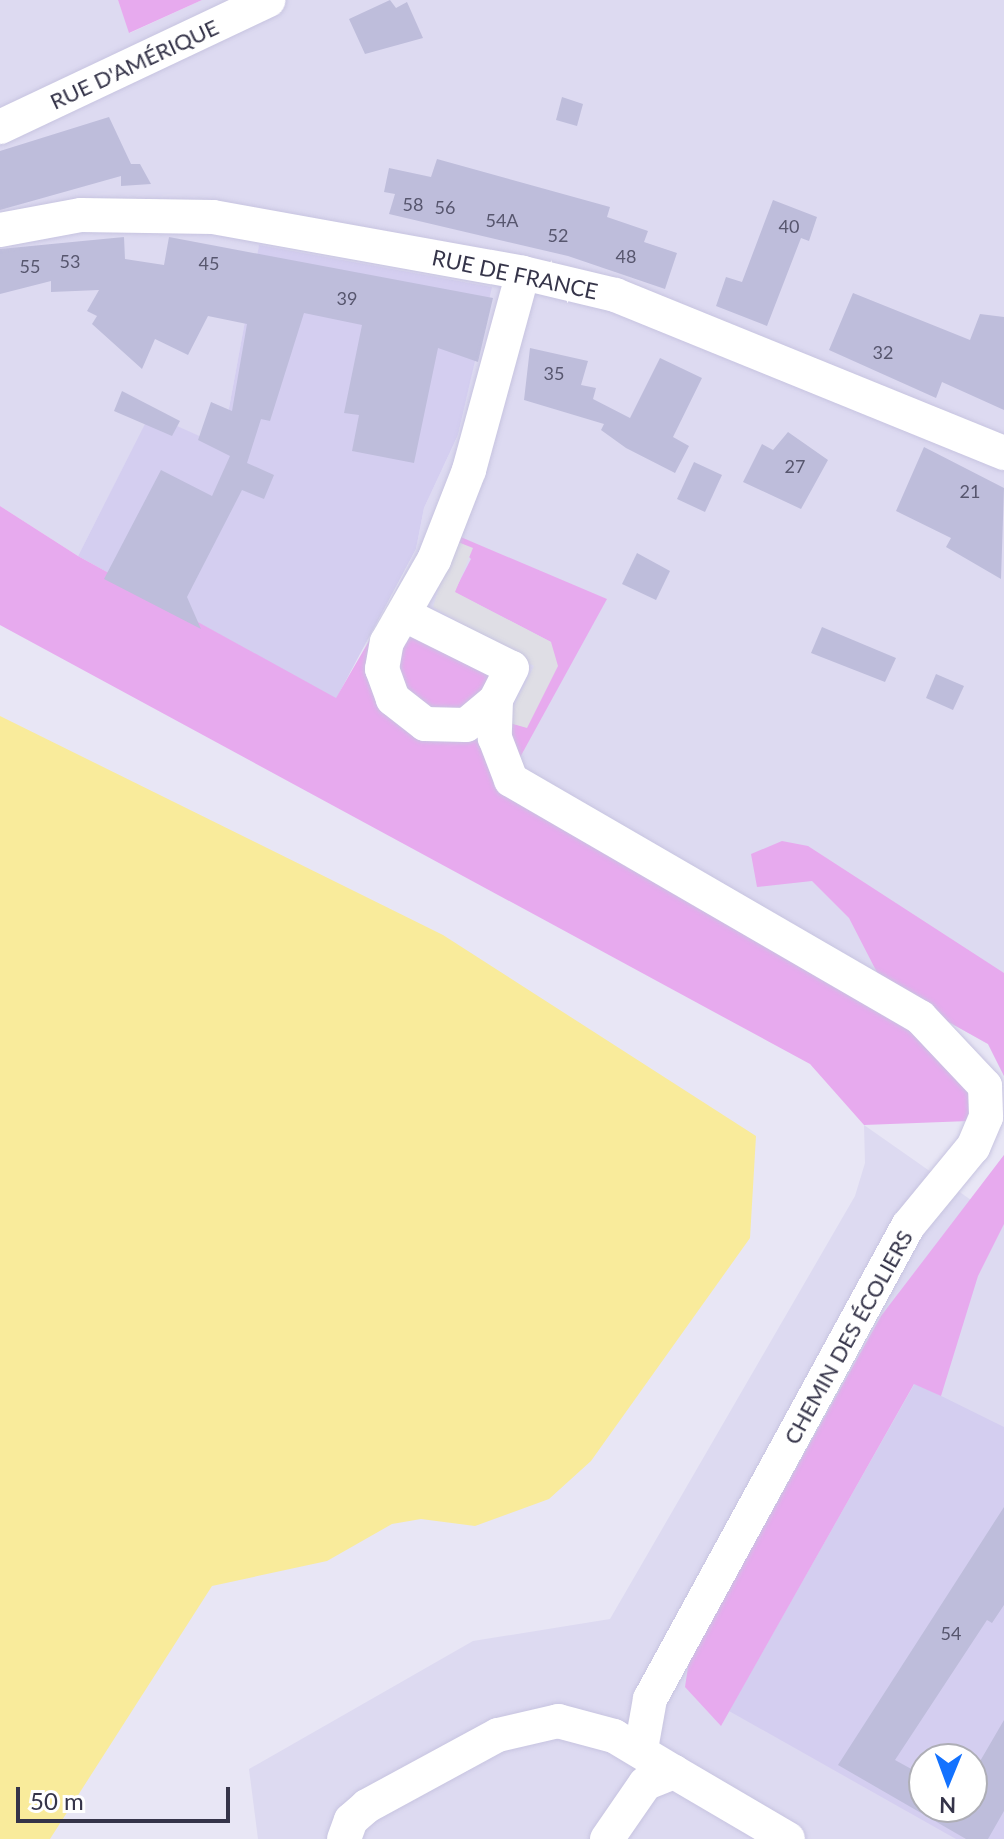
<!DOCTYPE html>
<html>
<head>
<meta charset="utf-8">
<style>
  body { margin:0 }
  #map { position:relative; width:1004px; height:1839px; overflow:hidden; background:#e8e6f5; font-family:Lato,sans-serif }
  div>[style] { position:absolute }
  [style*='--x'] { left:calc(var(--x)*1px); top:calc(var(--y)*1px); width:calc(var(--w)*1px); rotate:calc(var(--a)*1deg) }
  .residential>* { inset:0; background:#dddaf1 }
  .education>* { inset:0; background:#d4cef0 }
  .green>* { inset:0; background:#e7aaee }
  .parking>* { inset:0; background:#dfdee5 }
  .water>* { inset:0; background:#f9eb9b }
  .building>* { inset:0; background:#bebddb }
  .roads { filter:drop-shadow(0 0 2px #c7c4e0) drop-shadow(0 0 2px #c7c4e0) }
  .street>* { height:34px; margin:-17px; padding:0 17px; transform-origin:17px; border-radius:17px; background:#fff }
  span { translate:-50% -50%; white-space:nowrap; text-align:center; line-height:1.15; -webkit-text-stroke:8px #fff; paint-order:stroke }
  .number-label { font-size:18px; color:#57566e }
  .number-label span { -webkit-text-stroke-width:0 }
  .street-label { font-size:22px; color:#353449 }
  .north { position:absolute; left:908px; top:1743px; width:80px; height:80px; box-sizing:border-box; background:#fff; border:2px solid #aeaeb6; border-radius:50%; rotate:181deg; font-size:22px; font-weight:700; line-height:32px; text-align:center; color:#353449 }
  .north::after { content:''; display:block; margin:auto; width:28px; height:36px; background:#1372ff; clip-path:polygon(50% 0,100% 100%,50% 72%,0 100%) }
  .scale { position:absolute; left:16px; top:1787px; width:214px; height:36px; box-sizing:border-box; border:4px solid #353449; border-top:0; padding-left:10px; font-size:24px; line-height:28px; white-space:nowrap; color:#353449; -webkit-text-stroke:6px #fff; paint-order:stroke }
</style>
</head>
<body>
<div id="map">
  <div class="residential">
    <i style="clip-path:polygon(0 0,118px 0,130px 33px,202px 0,1004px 0,1004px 1076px,988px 1044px,348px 686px,416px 549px,424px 508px,458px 435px,491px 287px,259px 246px,222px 446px,150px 415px,78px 556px,0 506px)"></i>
    <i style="clip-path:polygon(evenodd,864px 1125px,971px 1200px,1004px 1155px,1004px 1839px,258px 1839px,249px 1769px,473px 1641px,610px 1619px,855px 1196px,865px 1163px,864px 1125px,924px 1759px,972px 1759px,972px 1807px,924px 1807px,924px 1759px)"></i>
  </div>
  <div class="education">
    <i style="clip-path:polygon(259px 245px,492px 287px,458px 435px,424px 508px,416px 549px,336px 699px,78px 556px,150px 414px,222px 446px)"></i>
    <i style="clip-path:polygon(evenodd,915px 1383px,1004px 1427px,1004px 1839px,956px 1839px,729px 1711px,915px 1383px,924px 1759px,972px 1759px,972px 1807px,924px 1807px,924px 1759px)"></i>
  </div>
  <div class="green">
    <i style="clip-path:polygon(118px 0,202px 0,129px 33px)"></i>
    <i style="clip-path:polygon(0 506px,78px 556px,336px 698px,373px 634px,405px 615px,512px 668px,510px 723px,526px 727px,551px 642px,454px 592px,471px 559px,453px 540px,456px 535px,607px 599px,518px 761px,498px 751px,926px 1041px,966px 1081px,973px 1099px,969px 1121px,864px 1125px,810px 1064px,0 625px)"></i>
    <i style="clip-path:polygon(782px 841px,808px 846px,1004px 973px,1004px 1076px,988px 1044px,884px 986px,849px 918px,812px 881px,757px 887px,751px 854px)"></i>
    <i style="clip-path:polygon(1004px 1155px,1004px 1224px,978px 1276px,941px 1396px,914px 1384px,721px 1726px,685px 1687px,689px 1660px,881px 1316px)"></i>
  </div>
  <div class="parking">
    <i style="clip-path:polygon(453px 540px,473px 548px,455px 592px,551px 642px,558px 666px,527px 728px,506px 722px,534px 666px,433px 607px)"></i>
  </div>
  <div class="water">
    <i style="clip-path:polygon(0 716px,443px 935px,756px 1136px,750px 1238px,591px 1461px,549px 1499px,475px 1526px,421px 1519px,392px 1524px,327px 1561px,212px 1586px,50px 1839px,0 1839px)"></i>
  </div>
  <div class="building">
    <i style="clip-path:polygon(390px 0,396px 8px,407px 2px,423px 38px,365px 54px,349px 19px)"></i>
    <i style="clip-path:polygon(562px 97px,583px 104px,577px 126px,556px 120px)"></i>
    <i style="clip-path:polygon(109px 117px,131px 164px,140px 164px,151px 184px,121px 186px,121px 176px,0 210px,0 151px)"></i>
    <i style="clip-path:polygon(437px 159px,610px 207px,607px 217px,648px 231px,644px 242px,677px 253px,665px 289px,568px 256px,389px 214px,395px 194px,384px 192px,389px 168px,431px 177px)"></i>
    <i style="clip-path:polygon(773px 200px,817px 217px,809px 241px,801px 238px,767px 326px,716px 306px,726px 277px,742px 282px)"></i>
    <i style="clip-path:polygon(124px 237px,125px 259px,164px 265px,169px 237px,493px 298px,478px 362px,438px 348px,414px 463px,352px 451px,359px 415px,344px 413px,362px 325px,304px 313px,270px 421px,261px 419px,247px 463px,274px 475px,264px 499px,242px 490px,187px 597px,201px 629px,104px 579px,161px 470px,212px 496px,230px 456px,198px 440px,211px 402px,232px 411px,247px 324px,208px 316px,188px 355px,155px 339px,142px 369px,92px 324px,97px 316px,87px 311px,99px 290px,51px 292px,51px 281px,0 294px,0 249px)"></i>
    <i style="clip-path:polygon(853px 293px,970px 340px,980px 314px,1004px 317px,1004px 410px,942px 382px,936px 398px,829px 350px)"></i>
    <i style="clip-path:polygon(530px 348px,588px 361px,581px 385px,596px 388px,593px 399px,630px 418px,660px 358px,702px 378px,673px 437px,689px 446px,675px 473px,626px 448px,601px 430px,604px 424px,524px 400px)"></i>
    <i style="clip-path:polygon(122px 391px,180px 421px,172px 436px,114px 411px)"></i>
    <i style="clip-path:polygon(788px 432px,828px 460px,801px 509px,743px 482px,762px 444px,773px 450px)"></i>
    <i style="clip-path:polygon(924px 447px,1004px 488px,1001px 579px,946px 547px,951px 538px,896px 511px)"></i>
    <i style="clip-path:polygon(694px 462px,722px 475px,705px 512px,677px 499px)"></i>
    <i style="clip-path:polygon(637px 553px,670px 571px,656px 600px,622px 584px)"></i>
    <i style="clip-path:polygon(822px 627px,896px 658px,885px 682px,811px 653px)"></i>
    <i style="clip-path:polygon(936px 674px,964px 686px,953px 710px,926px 698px)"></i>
    <i style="clip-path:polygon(1004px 1507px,1004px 1605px,992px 1623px,987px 1620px,895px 1760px,924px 1776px,924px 1807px,972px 1807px,972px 1775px,1004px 1720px,1004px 1811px,988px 1839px,966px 1839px,838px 1765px)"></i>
  </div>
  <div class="roads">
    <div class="street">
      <i style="--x:0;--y:127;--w:297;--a:-25.3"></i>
      <i style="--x:0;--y:230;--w:82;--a:-10.5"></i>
      <i style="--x:81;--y:215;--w:132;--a:0.9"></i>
      <i style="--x:213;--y:217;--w:315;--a:10.2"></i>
      <i style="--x:523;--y:273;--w:95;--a:13.4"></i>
      <i style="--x:615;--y:295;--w:420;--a:22.1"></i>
      <i style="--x:405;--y:615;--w:119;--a:26.4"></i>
      <i style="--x:512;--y:668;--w:36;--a:117"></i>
      <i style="--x:496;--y:700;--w:38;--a:92"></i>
      <i style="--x:495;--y:738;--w:45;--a:69.1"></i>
      <i style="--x:511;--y:780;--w:473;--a:30.1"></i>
      <i style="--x:920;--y:1017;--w:95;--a:46.7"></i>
      <i style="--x:985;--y:1086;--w:31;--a:88"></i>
      <i style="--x:986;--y:1117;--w:33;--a:113"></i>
      <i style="--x:973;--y:1147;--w:102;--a:129.4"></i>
      <i style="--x:908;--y:1226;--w:539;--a:118.61"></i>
      <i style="--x:650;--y:1699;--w:51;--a:100.2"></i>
      <i style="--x:496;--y:700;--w:39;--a:140"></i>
      <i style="--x:466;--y:725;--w:41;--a:-178.6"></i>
      <i style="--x:425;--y:724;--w:41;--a:-142"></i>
      <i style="--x:393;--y:699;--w:32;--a:-110"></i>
      <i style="--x:382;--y:669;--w:27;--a:-80"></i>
      <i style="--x:387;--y:642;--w:95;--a:-60.2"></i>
      <i style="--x:434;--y:560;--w:97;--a:-68.7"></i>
      <i style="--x:469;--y:470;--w:204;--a:-74.7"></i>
      <i style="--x:674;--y:1772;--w:132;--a:30.4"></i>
      <i style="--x:344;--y:1839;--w:20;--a:-70"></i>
      <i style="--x:351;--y:1820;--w:21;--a:-41"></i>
      <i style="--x:367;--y:1806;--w:149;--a:-28.5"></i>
      <i style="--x:498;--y:1735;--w:62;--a:-13.1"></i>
      <i style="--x:558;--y:1721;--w:58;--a:15"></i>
      <i style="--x:614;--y:1736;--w:70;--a:31"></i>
      <i style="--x:674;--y:1772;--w:31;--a:158"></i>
      <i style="--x:645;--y:1784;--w:67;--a:124.6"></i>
    </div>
  </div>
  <div class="number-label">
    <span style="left:413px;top:204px">58</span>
    <span style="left:445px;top:207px">56</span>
    <span style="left:502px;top:220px">54A</span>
    <span style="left:789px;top:226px">40</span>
    <span style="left:558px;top:235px">52</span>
    <span style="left:626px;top:256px">48</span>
    <span style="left:70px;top:261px">53</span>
    <span style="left:209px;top:263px">45</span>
    <span style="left:30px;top:266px">55</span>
    <span style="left:347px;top:298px">39</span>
    <span style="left:883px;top:352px">32</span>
    <span style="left:554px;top:373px">35</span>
    <span style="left:795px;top:466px">27</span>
    <span style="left:970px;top:491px">21</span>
    <span style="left:951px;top:1633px">54</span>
  </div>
  <div class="street-label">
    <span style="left:134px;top:64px;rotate:-25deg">RUE D'AMÉRIQUE</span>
    <span style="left:515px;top:274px;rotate:12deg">RUE DE FRANCE</span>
    <span style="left:848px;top:1337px;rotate:-61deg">CHEMIN DES ÉCOLIERS</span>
  </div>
  <div class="north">N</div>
  <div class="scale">50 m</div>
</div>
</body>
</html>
